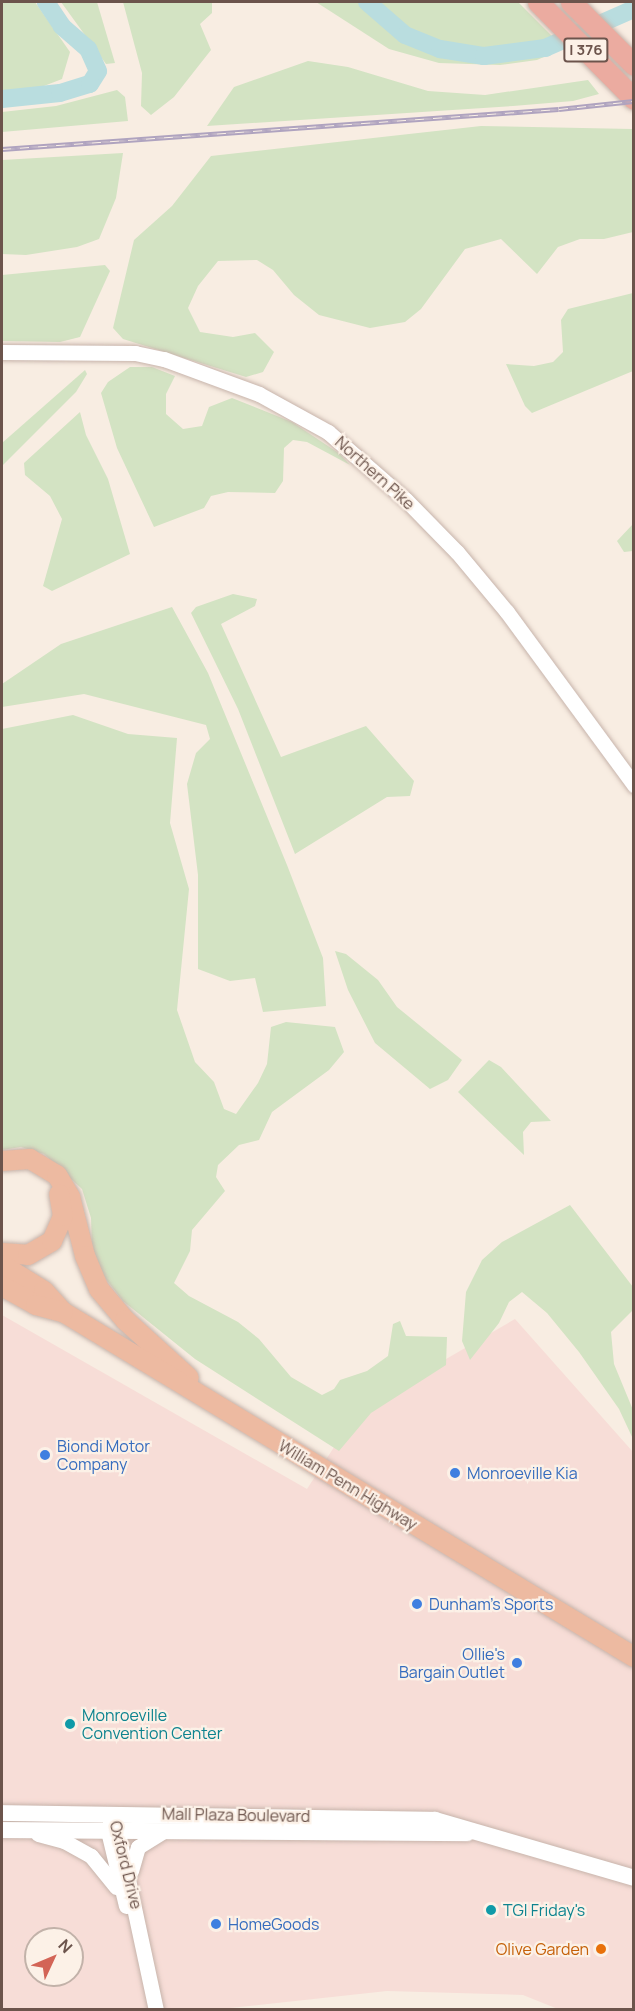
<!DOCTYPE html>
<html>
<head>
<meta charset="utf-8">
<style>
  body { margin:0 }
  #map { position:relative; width:635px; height:2011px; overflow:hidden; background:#f8ede2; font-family:Manrope,sans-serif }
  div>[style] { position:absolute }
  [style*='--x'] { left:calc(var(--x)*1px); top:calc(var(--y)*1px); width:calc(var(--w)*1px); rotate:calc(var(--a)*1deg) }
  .commercial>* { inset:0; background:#f7ddd7 }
  .green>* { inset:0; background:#d3e3c3 }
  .river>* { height:18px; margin:-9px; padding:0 9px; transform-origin:9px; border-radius:9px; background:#b9dddf }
  .roads { filter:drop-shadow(0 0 2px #c7b4ab) drop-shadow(0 0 2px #c7b4ab) }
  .tertiary>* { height:15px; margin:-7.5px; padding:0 7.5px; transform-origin:7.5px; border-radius:7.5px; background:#fff }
  .secondary>* { height:16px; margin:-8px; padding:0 8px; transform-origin:8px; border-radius:8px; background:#fff }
  .trunk>* { height:20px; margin:-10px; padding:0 10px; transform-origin:10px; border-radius:10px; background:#edbaa1 }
  .motorway>* { height:21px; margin:-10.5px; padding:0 10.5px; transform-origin:10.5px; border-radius:10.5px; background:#ebaba0 }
  .rail>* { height:5px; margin-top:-2.5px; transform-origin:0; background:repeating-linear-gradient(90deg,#fcf1e7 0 9px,#afa3bf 0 18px); box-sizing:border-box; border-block:2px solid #afa3bf }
  .dots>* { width:16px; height:16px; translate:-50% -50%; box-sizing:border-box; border:3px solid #fcf1e7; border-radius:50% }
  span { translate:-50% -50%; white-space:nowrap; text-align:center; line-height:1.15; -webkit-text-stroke:4.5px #fcf1e7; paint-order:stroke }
  .shield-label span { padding:2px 4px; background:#fcf1e7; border:2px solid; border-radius:4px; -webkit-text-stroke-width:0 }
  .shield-label { font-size:15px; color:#6c544c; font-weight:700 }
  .street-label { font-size:16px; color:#6c544c }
  .shop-label { font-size:16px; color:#366cbe }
  .left { translate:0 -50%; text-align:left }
  .right { translate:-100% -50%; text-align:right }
  .culture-label { font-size:16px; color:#0d838f }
  .food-label { font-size:16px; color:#c56008 }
  .frame { position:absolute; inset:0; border:3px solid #6c544c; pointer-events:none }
  .north { position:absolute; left:24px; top:1927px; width:60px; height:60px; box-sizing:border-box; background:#fcf1e7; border:2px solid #c2b2a9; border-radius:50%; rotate:46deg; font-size:16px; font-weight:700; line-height:24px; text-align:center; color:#6c544c }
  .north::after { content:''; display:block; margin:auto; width:21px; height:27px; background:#d36456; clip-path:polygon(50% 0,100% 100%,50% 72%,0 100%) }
</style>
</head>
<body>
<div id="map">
  <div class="commercial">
    <i style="clip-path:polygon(evenodd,2px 1315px,307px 1489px,358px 1410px,515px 1319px,633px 1452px,633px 2009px,558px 2009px,523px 1995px,387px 1991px,221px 2009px,2px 2009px,2px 1315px,36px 1939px,72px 1939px,72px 1975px,36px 1975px,36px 1939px)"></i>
  </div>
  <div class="green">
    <i style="clip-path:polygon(2px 2px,35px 2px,70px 52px,62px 79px,31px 91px,2px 91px)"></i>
    <i style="clip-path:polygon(61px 2px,97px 2px,115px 63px,106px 64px)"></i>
    <i style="clip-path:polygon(123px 2px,212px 3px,212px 13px,200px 24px,211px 50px,174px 97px,151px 115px,141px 106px,142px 73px)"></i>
    <i style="clip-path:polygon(316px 2px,518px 2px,564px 48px,537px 60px,500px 65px,439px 63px,389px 49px)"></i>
    <i style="clip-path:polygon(308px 61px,348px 67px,428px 91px,485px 95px,588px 80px,599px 94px,573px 101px,513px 106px,207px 126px,234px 87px)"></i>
    <i style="clip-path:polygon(117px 90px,125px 97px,128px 121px,2px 132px,2px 112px,56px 106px)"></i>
    <i style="clip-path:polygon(481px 126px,632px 129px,633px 232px,604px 239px,580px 239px,558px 247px,537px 274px,501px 239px,465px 249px,421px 309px,405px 322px,370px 328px,319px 315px,294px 295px,273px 270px,257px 260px,218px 261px,198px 286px,188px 308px,200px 332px,233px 337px,255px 333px,274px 352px,263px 372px,246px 377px,123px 339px,113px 328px,134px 240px,172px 206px,211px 156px)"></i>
    <i style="clip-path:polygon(123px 153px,116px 198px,99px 239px,77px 247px,26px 255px,2px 254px,2px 160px)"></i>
    <i style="clip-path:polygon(105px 265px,110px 271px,80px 337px,60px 342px,2px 341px,2px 275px)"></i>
    <i style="clip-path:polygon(633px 293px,633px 371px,532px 413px,525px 406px,506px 364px,534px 366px,553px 362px,563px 352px,561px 320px,568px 309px)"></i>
    <i style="clip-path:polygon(130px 367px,152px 367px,175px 376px,166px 394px,166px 414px,183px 429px,202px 426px,209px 407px,232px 398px,292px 422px,340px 454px,350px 465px,307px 442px,293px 440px,284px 448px,283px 481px,275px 493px,228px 492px,211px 496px,204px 508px,154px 527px,117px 448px,101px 393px,108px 382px)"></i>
    <i style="clip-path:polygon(85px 370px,87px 374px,76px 392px,2px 466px,2px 443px)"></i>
    <i style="clip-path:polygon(80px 412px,86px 435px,108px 479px,130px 554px,52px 591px,43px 586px,62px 519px,50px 496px,25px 475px,24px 463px)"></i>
    <i style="clip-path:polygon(633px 524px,633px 551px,624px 552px,617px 541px)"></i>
    <i style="clip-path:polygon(233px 594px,257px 599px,255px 606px,221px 624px,281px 757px,366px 726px,414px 781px,410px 796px,387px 797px,295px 854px,238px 709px,191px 613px,196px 607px)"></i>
    <i style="clip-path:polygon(172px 607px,208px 673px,287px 865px,323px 958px,326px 1006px,263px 1012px,255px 978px,230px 981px,198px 969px,198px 875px,187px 784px,196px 753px,210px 739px,206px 725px,84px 694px,2px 707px,2px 684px,61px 644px)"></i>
    <i style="clip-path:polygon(73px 715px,128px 734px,177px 738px,170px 823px,189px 889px,177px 1010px,195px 1062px,214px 1082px,224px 1109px,236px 1114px,258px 1083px,267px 1064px,271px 1027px,286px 1022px,335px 1027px,344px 1052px,329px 1070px,272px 1112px,259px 1140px,239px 1145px,218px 1165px,216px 1177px,225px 1191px,192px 1230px,190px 1251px,174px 1283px,189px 1296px,238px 1322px,259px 1339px,291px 1377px,322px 1395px,334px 1389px,340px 1380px,367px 1371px,388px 1356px,393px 1324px,400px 1321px,406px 1336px,447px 1337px,446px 1365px,371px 1413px,339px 1451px,195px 1359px,123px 1301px,105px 1278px,92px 1248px,91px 1218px,82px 1189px,44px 1154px,21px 1147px,2px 1150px,2px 729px)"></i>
    <i style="clip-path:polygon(335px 951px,346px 954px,378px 980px,397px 1007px,462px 1060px,448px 1080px,430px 1089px,375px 1043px,348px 990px)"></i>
    <i style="clip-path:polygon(489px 1060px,501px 1067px,551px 1121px,531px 1122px,523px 1132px,524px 1155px,458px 1092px)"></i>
    <i style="clip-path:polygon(570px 1205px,633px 1287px,633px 1310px,611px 1332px,614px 1364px,633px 1410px,633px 1439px,619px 1409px,579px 1352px,547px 1313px,522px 1292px,509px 1302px,499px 1323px,470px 1360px,462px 1341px,466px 1292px,482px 1260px,502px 1242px)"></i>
  </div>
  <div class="river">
    <i style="--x:367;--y:2;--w:50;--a:41"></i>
    <i style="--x:405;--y:35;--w:38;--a:22"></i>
    <i style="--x:440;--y:49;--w:45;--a:9"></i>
    <i style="--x:484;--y:56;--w:62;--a:-7.5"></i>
    <i style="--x:545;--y:48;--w:97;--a:-23.7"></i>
    <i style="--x:2;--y:99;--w:58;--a:-5.9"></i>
    <i style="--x:60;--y:93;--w:31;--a:-17"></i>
    <i style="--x:90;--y:84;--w:15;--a:-58"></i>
    <i style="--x:98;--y:71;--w:24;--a:-114"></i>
    <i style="--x:88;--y:49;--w:35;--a:-139"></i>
    <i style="--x:62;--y:26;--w:29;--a:-124"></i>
  </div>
  <div class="roads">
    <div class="tertiary">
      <i style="--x:2;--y:352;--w:133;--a:0.4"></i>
      <i style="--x:135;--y:353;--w:30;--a:12"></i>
      <i style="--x:164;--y:359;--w:101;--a:20.2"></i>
      <i style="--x:259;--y:394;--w:79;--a:28.8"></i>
      <i style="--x:328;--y:432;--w:103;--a:41.1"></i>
      <i style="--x:406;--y:500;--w:73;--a:45.6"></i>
      <i style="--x:457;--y:552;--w:78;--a:50.2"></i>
      <i style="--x:507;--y:612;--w:215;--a:53.7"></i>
      <i style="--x:111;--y:1819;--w:12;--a:104"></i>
      <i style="--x:108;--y:1831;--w:77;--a:76.5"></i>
      <i style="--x:115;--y:1819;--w:195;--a:77.9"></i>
      <i style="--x:38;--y:1834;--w:27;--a:15"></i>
      <i style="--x:64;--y:1841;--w:31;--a:29"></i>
      <i style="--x:91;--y:1856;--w:40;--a:51"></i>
      <i style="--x:131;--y:1871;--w:25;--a:-74"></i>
      <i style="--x:138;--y:1847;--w:28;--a:-32"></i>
    </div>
    <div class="secondary">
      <i style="--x:2;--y:1813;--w:433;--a:0.9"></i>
      <i style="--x:435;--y:1820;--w:207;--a:16.2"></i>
      <i style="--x:2;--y:1830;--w:465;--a:0.4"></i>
    </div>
    <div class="trunk">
      <i style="--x:2;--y:1161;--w:28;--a:-4"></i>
      <i style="--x:30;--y:1159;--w:31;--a:31"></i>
      <i style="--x:57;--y:1175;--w:26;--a:59"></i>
      <i style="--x:70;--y:1197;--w:61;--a:75.7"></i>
      <i style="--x:85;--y:1256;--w:36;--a:67"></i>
      <i style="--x:99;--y:1289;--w:40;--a:50"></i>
      <i style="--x:125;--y:1320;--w:86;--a:42.2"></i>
      <i style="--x:2;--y:1253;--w:26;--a:4"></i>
      <i style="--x:28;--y:1255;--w:28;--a:-30"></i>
      <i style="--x:52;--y:1241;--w:27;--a:-66"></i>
      <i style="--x:63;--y:1216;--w:22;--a:-100"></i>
      <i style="--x:2;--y:1265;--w:49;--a:31.8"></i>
      <i style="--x:44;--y:1291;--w:28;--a:48"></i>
      <i style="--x:63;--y:1312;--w:667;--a:31.14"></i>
      <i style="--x:2;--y:1286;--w:39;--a:29"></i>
      <i style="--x:36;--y:1305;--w:28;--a:15"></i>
    </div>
    <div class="motorway">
      <i style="--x:538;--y:2;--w:136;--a:45.3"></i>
      <i style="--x:571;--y:2;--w:89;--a:45"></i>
    </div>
  </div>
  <div class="rail">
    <i style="--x:2;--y:149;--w:558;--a:-4.11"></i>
    <i style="--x:559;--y:109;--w:75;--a:-6.1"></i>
  </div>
  <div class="dots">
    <i style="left:45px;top:1455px;background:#3f7fe0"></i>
    <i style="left:455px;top:1473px;background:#3f7fe0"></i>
    <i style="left:417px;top:1604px;background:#3f7fe0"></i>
    <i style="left:517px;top:1663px;background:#3f7fe0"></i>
    <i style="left:70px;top:1724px;background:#0f9aa8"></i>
    <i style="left:491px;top:1910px;background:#0f9aa8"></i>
    <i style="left:216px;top:1924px;background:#3f7fe0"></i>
    <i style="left:601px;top:1949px;background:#e8710a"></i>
  </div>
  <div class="shield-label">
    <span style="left:586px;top:50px">I 376</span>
  </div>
  <div class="street-label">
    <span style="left:375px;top:473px;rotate:42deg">Northern Pike</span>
    <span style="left:348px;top:1485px;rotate:31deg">William Penn Highway</span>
    <span style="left:236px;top:1815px;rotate:1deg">Mall Plaza Boulevard</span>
    <span style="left:126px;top:1865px;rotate:76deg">Oxford Drive</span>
  </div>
  <div class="shop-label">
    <span class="left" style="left:57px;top:1455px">Biondi Motor<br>Company</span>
    <span class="left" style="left:467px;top:1473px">Monroeville Kia</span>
    <span class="left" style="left:429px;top:1604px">Dunham's Sports</span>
    <span class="right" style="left:505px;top:1663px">Ollie's<br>Bargain Outlet</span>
    <span class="left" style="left:228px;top:1924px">HomeGoods</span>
  </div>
  <div class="culture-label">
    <span class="left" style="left:82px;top:1724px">Monroeville<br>Convention Center</span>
    <span class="left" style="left:503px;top:1910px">TGI Friday's</span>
  </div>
  <div class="food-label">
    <span class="right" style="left:589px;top:1949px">Olive Garden</span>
  </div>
  <div class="frame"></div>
  <div class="north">N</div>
</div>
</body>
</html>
